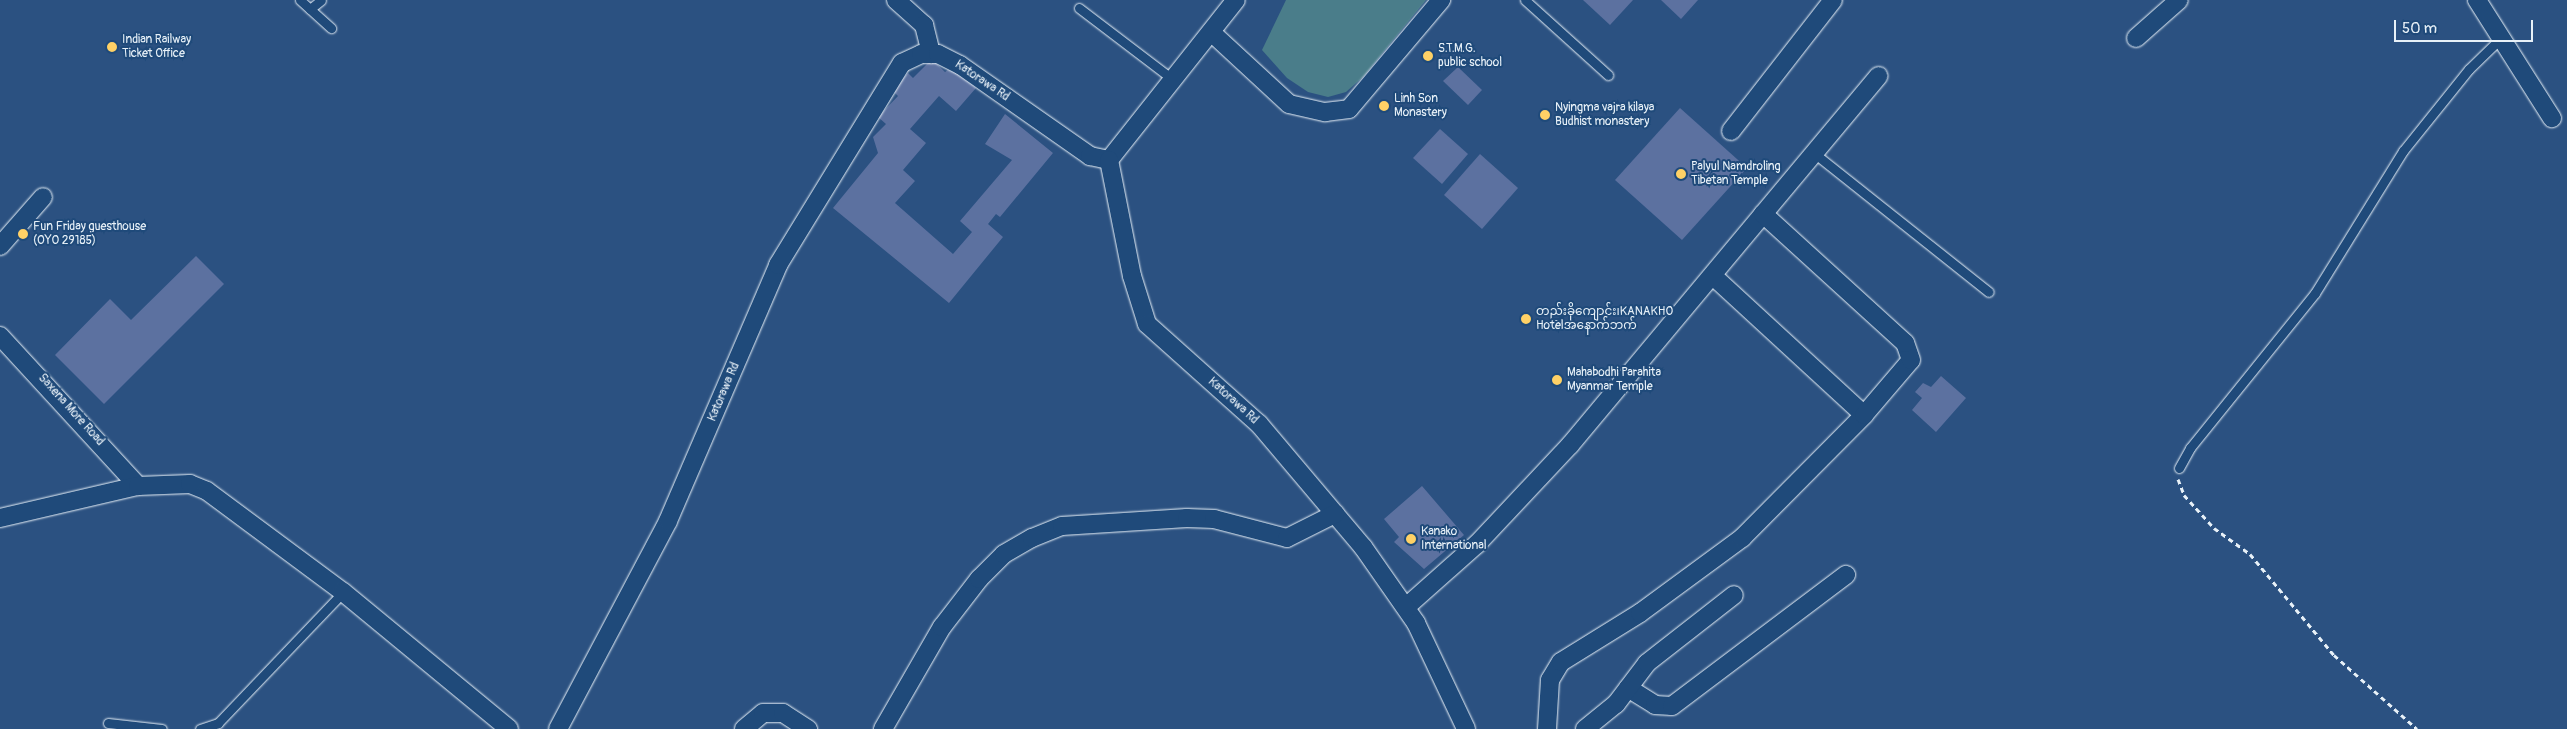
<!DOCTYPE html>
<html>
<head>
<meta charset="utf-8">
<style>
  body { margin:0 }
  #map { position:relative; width:2567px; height:729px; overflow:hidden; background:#2b5181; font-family:Pangolin,"Noto Sans Myanmar",sans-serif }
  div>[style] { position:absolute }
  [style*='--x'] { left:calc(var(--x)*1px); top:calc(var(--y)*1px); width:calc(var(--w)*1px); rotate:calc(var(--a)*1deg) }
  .green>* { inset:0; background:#4a7d8a }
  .building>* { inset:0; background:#5c71a0 }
  .path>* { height:3px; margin-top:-1.5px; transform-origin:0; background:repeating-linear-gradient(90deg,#e8f1f8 0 5px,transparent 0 9px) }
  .roads { filter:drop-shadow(0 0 1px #e8f1f8) drop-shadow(0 0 1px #e8f1f8) }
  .lane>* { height:9px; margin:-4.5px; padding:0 4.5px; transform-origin:4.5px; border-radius:4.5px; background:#1f4a7a }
  .street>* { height:18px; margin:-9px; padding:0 9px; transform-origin:9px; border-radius:9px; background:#1f4a7a }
  .dots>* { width:14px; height:14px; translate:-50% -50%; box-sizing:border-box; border:2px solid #1f4a7a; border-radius:50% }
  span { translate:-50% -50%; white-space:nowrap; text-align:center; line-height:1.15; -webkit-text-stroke:4px #1f4a7a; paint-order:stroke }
  .poi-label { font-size:12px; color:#e8f1f8 }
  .left { translate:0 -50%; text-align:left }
  .street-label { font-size:12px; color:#e8f1f8 }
  .scale { position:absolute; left:2394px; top:20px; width:139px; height:22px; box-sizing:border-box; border:2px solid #e8f1f8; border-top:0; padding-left:6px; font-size:15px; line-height:18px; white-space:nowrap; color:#e8f1f8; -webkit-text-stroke:4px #1f4a7a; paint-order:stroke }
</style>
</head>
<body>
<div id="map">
  <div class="green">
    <i style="clip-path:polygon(1286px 0,1426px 0,1363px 77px,1346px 92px,1328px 97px,1308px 92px,1287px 78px,1262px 50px)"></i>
  </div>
  <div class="building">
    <i style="clip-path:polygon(1583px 0,1633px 0,1610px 25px)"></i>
    <i style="clip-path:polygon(1661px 0,1698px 0,1681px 19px)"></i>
    <i style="clip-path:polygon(932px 59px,945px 72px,952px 67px,976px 88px,956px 111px,939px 96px,910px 129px,926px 143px,903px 170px,915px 181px,895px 203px,953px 254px,972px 232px,960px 221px,1012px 160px,985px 144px,1005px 114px,1053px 153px,1000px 217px,996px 214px,988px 224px,1003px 237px,949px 303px,833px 208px,878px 153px,873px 137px,886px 124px,878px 117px,898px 96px,892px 90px,908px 73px,913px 78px)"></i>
    <i style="clip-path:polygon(1458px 67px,1482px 90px,1468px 105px,1443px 81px)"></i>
    <i style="clip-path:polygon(1680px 108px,1747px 168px,1682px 240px,1615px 180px)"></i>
    <i style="clip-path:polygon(1440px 129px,1468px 154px,1442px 184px,1413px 158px)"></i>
    <i style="clip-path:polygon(1480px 154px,1518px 188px,1482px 229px,1444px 195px)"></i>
    <i style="clip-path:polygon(196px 256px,224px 284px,104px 404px,55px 355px,110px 299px,131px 320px)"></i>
    <i style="clip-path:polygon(1941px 376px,1966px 398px,1936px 432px,1912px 410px,1922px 398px,1915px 392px,1923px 383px,1931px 387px)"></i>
    <i style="clip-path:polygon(1422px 486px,1464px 535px,1424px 569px,1394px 542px,1399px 537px,1384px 519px)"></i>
  </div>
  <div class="path">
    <i style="--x:2178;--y:479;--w:17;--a:69"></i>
    <i style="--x:2184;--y:495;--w:45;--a:47.7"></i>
    <i style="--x:2214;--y:528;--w:44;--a:35.8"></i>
    <i style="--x:2250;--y:554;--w:131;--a:50.3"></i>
    <i style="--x:2334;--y:655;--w:111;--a:41.7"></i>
  </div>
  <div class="roads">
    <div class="lane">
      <i style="--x:300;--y:0;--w:42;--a:42.1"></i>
      <i style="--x:1525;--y:0;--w:112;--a:42.1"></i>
      <i style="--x:1079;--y:8;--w:116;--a:37.3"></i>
      <i style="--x:310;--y:9;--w:14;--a:-39"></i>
      <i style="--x:1814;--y:153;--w:223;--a:38.5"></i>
      <i style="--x:2179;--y:468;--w:23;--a:-61"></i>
      <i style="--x:2190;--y:448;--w:199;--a:-51.1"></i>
      <i style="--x:2315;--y:293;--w:167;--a:-58.2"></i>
      <i style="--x:2403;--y:151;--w:105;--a:-51.2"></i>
      <i style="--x:2469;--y:69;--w:43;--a:-44.1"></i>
      <i style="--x:108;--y:723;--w:54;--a:6.3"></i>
      <i style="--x:200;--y:729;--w:19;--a:-18"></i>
      <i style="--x:218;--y:723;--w:181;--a:-46.3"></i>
    </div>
    <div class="street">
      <i style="--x:896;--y:0;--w:38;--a:42"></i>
      <i style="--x:924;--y:25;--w:30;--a:76"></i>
      <i style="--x:2477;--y:0;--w:140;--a:57.6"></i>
      <i style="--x:1211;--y:32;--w:106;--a:42.7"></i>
      <i style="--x:1289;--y:104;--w:37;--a:13"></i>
      <i style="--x:1325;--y:112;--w:24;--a:-7"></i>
      <i style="--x:1349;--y:109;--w:143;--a:-49.8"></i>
      <i style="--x:2136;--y:38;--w:57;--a:-41.5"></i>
      <i style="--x:1731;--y:131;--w:166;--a:-52.1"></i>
      <i style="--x:1109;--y:160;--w:204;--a:-51.6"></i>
      <i style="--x:0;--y:246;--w:65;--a:-48.7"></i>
      <i style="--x:1713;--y:276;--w:205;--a:42.6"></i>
      <i style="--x:0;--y:336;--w:204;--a:47.4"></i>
      <i style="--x:0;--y:518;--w:142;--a:-13.1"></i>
      <i style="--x:138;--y:486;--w:52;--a:-2.2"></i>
      <i style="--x:190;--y:484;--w:18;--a:22"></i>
      <i style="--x:207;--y:491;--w:169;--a:36.6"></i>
      <i style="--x:343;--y:592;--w:215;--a:39.5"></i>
      <i style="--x:1406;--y:607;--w:95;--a:-41.6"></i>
      <i style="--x:1477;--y:544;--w:136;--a:-46.8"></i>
      <i style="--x:1570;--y:445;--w:481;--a:-50.1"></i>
      <i style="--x:1628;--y:688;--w:32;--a:32"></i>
      <i style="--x:1655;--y:705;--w:17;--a:3"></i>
      <i style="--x:1672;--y:706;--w:218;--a:-37"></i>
      <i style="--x:558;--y:729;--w:235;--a:-62.1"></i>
      <i style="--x:668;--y:521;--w:279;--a:-66.7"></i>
      <i style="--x:778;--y:265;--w:237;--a:-58.5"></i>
      <i style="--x:902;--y:63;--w:21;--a:-25"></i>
      <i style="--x:921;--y:54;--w:17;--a:0"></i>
      <i style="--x:938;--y:54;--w:25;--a:27"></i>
      <i style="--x:960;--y:65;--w:159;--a:35"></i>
      <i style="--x:1090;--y:156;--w:19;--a:12"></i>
      <i style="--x:1109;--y:160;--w:118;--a:78.8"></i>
      <i style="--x:1132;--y:276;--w:50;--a:72.6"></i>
      <i style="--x:1147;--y:324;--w:150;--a:41.8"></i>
      <i style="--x:1259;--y:424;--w:161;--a:49.8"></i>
      <i style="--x:1363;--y:547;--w:93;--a:55.1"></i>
      <i style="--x:1416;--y:623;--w:117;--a:64.7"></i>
      <i style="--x:744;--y:729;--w:25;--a:-40"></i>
      <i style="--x:763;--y:713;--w:20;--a:0"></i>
      <i style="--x:783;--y:713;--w:30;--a:33"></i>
      <i style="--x:883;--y:729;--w:118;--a:-60"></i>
      <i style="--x:942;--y:627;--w:61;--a:-52.4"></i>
      <i style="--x:979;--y:579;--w:35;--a:-45"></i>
      <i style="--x:1004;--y:554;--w:32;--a:-30"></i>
      <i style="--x:1032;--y:538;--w:32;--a:-22"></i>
      <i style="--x:1062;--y:526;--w:125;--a:-3.7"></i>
      <i style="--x:1187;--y:518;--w:27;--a:2"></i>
      <i style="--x:1214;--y:519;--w:75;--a:14.6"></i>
      <i style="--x:1287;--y:538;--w:54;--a:-26.6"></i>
      <i style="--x:1547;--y:729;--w:49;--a:-86.5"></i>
      <i style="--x:1550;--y:680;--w:21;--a:-59"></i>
      <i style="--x:1561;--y:662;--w:93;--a:-31.8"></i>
      <i style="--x:1640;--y:613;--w:127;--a:-36.3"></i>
      <i style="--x:1742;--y:538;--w:173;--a:-45.2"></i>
      <i style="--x:1864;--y:415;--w:72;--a:-49.5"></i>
      <i style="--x:1911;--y:360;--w:18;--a:-109"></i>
      <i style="--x:1905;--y:343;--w:192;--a:-137.7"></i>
      <i style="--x:1585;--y:729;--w:40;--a:-39"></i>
      <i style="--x:1616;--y:704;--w:51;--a:-52.9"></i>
      <i style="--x:1647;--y:663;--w:110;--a:-38"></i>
    </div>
  </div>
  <div class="dots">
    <i style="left:112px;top:47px;background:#ffd166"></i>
    <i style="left:1428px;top:56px;background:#ffd166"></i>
    <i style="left:1384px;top:106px;background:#ffd166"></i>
    <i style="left:1545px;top:115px;background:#ffd166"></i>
    <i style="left:1681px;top:174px;background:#ffd166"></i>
    <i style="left:23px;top:234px;background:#ffd166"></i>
    <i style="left:1526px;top:319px;background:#ffd166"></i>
    <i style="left:1557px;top:380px;background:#ffd166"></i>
    <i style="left:1411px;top:539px;background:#ffd166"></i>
  </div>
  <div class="poi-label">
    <span class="left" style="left:122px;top:47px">Indian Railway<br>Ticket Office</span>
    <span class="left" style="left:1438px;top:56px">S.T.M.G.<br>public school</span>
    <span class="left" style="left:1394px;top:106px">Linh Son<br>Monastery</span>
    <span class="left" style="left:1555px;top:115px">Nyingma vajra kilaya<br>Budhist monastery</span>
    <span class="left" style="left:1691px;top:174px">Palyul Namdroling<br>Tibetan Temple</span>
    <span class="left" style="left:33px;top:234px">Fun Friday guesthouse<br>(OYO 29185)</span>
    <span class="left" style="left:1536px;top:319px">တည်းခိုကျောင်း၊KANAKHO<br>Hotelအနောက်ဘက်</span>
    <span class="left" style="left:1567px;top:380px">Mahabodhi Parahita<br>Myanmar Temple</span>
    <span class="left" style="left:1421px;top:539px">Kanako<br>International</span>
  </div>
  <div class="street-label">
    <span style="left:982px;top:81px;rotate:34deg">Katorawa Rd</span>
    <span style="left:724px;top:392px;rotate:-67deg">Katorawa Rd</span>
    <span style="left:1233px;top:401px;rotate:42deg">Katorawa Rd</span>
    <span style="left:71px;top:410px;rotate:48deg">Saxena More Road</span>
  </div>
  <div class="scale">50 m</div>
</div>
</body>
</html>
